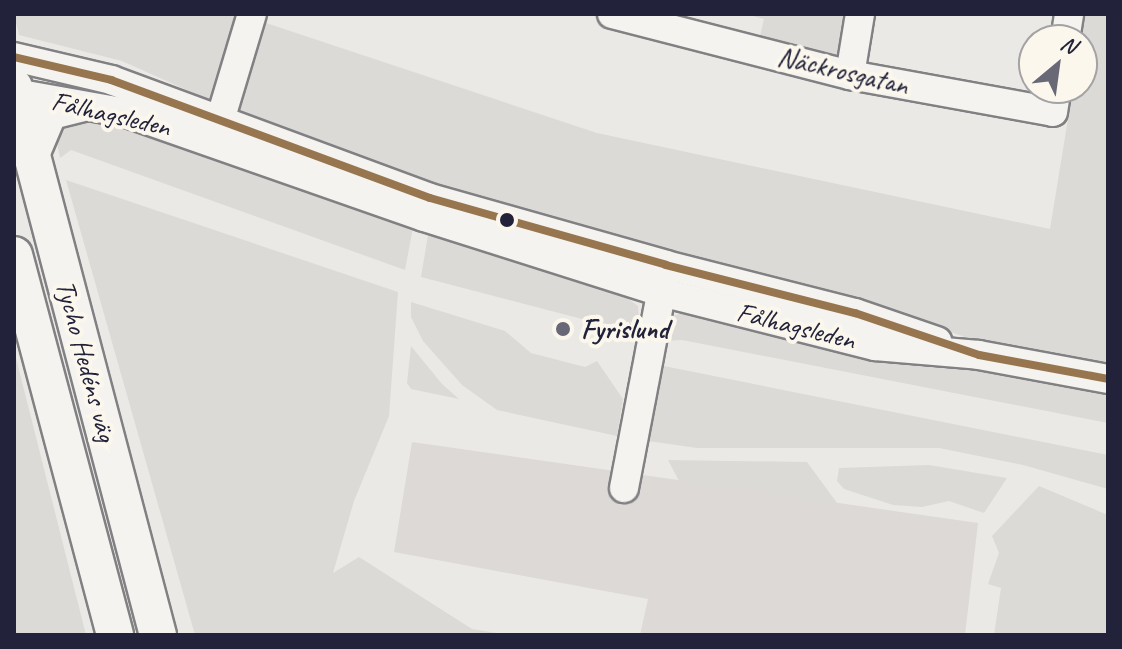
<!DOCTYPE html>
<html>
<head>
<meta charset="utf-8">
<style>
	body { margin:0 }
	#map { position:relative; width:1122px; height:649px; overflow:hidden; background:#ebe9e5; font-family:Caveat,sans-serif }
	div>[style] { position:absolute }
	.built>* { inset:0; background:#dcd9d6 }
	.green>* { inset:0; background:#dcdad6 }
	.roads { filter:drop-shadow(2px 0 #818083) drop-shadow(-2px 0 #818083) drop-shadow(0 2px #818083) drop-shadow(0 -2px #818083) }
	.minor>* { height:28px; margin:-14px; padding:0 14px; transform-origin:14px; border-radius:14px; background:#f4f3ef }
	.major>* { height:36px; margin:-18px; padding:0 18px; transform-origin:18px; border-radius:18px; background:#f4f3ef }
	.bus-1>* { height:8px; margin:-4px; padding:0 4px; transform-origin:4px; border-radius:4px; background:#97764f }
	.dots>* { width:22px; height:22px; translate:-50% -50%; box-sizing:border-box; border:4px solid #fbf7ec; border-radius:50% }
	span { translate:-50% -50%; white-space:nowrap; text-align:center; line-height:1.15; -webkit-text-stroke:8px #fbf7ec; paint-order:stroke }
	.street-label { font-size:28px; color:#22223b }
	.poi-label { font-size:28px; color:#22223b; font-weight:700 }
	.left { translate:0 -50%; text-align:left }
	.frame { position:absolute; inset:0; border:16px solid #22223b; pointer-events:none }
	.north { position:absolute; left:1018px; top:24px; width:80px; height:80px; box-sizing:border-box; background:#fbf7ec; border:2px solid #a4a2a5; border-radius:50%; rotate:29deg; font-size:22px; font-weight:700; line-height:32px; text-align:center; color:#22223b }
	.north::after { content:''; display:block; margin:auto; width:28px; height:36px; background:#686876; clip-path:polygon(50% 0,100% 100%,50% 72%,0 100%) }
</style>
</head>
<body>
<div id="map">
	<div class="built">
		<i style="clip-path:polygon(412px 442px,978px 523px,965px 635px,640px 635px,648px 599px,394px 552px)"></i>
	</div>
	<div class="green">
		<i style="clip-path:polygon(14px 14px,239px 14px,597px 133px,1050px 229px,1073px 88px,1082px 88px,1081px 40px,1085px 14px,1108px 14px,1108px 365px,983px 343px,859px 301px,669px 253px,434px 186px,267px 126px,122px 61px,19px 35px)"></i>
		<i style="clip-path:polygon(745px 14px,855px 14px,847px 63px,759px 40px,764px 19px)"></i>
		<i style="clip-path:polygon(73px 114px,140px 129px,414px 222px,405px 270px,71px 150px,60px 158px,56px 139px,58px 127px)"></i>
		<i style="clip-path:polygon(66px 180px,398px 292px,389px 416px,354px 501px,333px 573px,359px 557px,472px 629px,509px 635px,195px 635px)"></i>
		<i style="clip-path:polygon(428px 235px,626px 297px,638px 306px,640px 334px,421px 277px)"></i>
		<i style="clip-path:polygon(411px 302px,505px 331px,531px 353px,585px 367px,597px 361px,623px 399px,617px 436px,497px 410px,462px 385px,423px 341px,411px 317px)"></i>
		<i style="clip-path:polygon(693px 310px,1108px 396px,1108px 423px,682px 340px,665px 341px,669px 317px)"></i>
		<i style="clip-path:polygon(411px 346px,442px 384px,459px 399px,411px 389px,407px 383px)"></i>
		<i style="clip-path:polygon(14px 350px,86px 635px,14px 635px)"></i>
		<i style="clip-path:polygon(659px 365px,1108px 455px,1108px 489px,1023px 465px,939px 448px,697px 448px,648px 441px,650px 405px)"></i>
		<i style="clip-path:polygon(668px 460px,807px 462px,837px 503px,679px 481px)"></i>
		<i style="clip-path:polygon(929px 465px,1007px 478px,984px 513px,949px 501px,922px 507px,893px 505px,844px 489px,837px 481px,839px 468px)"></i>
		<i style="clip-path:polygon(1039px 486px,1108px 515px,1108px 635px,994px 635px,1001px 588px,988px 584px,999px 553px,992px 536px)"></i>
	</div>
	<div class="roads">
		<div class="minor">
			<i style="left:612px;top:14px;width:246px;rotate:14.4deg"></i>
			<i style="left:850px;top:75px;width:206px;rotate:10.3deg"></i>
			<i style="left:1053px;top:112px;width:24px;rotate:-81deg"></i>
			<i style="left:1065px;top:40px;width:26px;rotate:-81deg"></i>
			<i style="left:14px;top:57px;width:100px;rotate:13.3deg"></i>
			<i style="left:111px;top:80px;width:340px;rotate:20.3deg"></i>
			<i style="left:430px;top:198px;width:245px;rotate:15.8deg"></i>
			<i style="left:666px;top:265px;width:195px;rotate:14.3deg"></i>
			<i style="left:855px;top:313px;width:87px;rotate:18.9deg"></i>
			<i style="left:850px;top:75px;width:62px;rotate:-80.7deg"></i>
			<i style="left:15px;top:93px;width:114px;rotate:10.1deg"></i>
			<i style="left:127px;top:113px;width:315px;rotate:19.3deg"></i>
			<i style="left:424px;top:217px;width:249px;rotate:17.6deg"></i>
			<i style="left:661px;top:292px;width:221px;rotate:14.2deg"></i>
			<i style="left:875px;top:346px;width:104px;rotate:4.9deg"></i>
			<i style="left:979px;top:355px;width:131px;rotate:10.5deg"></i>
			<i style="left:215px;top:137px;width:128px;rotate:-73.3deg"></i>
			<i style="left:33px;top:160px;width:49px;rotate:-67.1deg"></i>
			<i style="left:52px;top:115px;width:34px;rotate:-14deg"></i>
			<i style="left:624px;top:488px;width:218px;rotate:-79.2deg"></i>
		</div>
		<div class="major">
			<i style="left:14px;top:87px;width:567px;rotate:75.28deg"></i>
			<i style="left:14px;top:255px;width:393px;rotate:75.1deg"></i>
		</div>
	</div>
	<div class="bus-1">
		<i style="left:14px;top:57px;width:100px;rotate:13.3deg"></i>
		<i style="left:111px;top:80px;width:340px;rotate:20.3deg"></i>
		<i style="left:430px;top:198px;width:245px;rotate:15.8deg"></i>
		<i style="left:666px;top:265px;width:195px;rotate:14.3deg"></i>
		<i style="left:855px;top:313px;width:131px;rotate:18.7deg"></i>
		<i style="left:979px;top:355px;width:131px;rotate:10.5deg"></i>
	</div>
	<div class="dots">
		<i style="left:507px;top:220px;background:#22223b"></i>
		<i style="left:563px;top:329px;background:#686876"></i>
	</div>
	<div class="street-label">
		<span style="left:843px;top:71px;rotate:13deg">Näckrosgatan</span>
		<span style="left:111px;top:114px;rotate:13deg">Fålhagsleden</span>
		<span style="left:796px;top:326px;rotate:14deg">Fålhagsleden</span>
		<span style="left:86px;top:361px;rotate:75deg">Tycho Hedéns väg</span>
	</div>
	<div class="poi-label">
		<span class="left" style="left:581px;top:329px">Fyrislund</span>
	</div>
	<div class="frame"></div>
	<div class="north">N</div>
</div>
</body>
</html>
